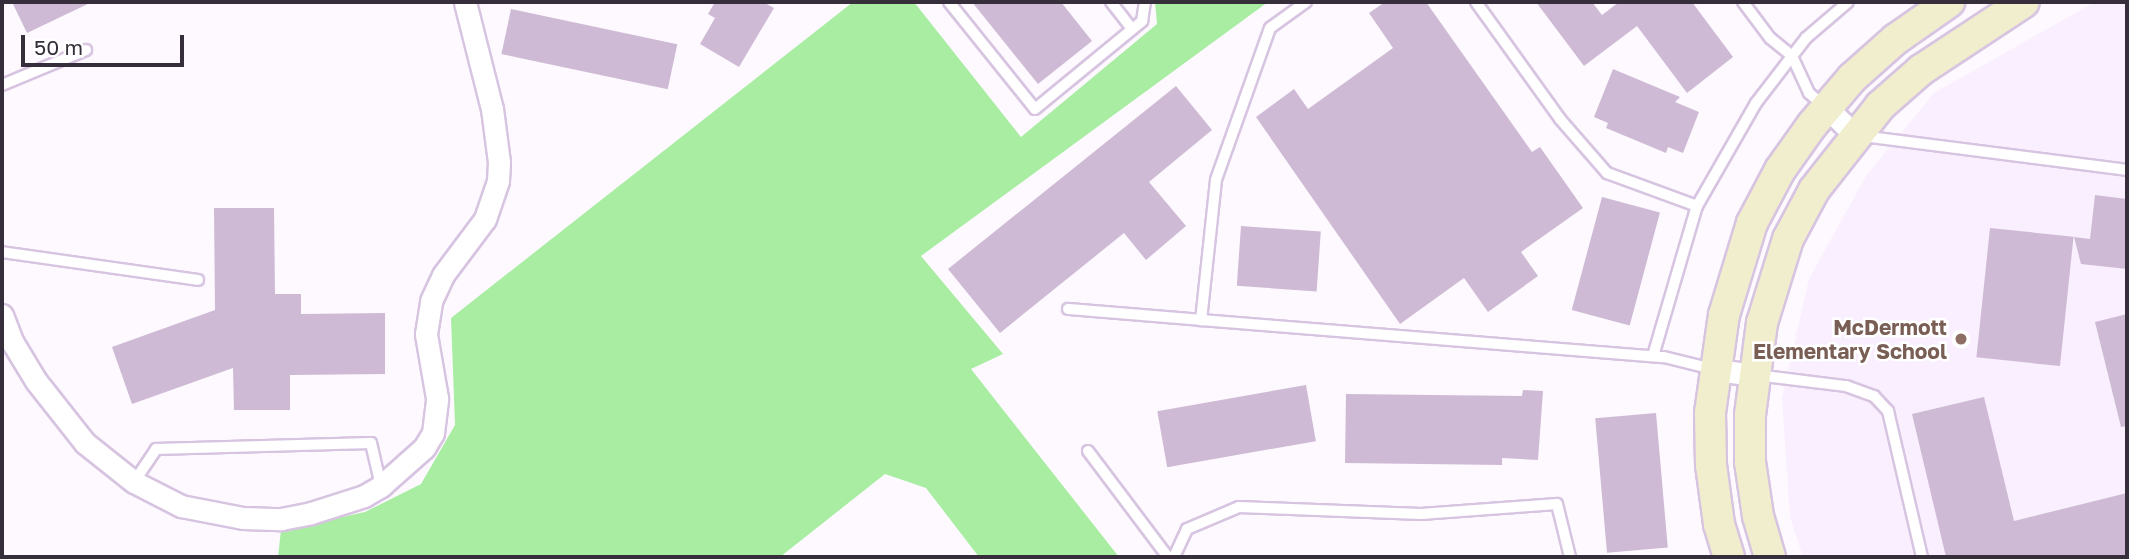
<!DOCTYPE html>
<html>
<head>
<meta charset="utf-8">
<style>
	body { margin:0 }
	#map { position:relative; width:2129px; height:559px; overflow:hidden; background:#fdf9ff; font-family:"Golos Text",sans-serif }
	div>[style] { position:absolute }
	.built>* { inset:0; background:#f9effe }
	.green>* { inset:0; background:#a9eda3 }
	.building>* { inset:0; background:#cfbad5; transform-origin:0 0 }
	.roads { filter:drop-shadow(2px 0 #d7c4e1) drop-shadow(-2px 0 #d7c4e1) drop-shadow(0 2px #d7c4e1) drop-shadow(0 -2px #d7c4e1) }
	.lane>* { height:10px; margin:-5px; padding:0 5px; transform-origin:5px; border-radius:5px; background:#fff }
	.street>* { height:21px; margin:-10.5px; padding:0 10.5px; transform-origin:10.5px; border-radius:10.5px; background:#fff }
	.secondary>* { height:30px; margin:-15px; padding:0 15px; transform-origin:15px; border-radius:15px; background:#f1eecd }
	.dots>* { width:19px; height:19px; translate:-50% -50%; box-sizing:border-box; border:4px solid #fff; border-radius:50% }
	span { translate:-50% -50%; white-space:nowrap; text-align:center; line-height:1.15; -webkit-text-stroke:5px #fff; paint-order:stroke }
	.education-label { font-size:21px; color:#785e54; font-weight:700 }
	.right { translate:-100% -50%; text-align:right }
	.frame { position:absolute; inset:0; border:4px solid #362e3a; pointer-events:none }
	.scale { position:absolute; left:21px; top:35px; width:163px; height:32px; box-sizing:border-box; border:4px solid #362e3a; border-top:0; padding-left:9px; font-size:21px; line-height:24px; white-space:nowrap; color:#362e3a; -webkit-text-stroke:5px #fff; paint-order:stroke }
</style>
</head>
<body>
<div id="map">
	<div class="built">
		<i style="clip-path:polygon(2095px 2px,2127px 2px,2127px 557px,1803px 557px,1790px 517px,1782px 398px,1809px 279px,1866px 176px,1934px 93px)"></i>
	</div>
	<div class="green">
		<i style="clip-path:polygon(853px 2px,914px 2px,1021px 137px,1157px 24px,1155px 2px,1268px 2px,921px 256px,1003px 354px,971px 369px,1119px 557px,979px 557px,926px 488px,885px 474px,780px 557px,278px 557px,281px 530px,365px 512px,421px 484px,455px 425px,451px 318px)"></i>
	</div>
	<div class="building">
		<i style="clip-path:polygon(12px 2px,92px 2px,27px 33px)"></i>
		<i style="clip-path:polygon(715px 2px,763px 2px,774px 8px,739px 67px,700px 44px,715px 18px,708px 14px)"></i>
		<i style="clip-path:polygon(972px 2px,1061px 2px,1092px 41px,1038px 84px)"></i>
		<i style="clip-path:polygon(1385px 2px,1426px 2px,1532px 152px,1540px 147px,1583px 208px,1521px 252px,1538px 276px,1488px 312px,1464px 278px,1400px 324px,1256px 117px,1294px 89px,1308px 109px,1393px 48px,1369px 13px)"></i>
		<i style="clip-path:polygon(1536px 2px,1592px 2px,1602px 15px,1619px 2px,1692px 2px,1733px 57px,1687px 93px,1637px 26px,1584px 66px)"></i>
		<i style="left:511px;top:9px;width:170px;height:46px;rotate:12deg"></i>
		<i style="clip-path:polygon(1613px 69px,1680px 97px,1675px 102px,1699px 112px,1683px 153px,1668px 147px,1666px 153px,1606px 128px,1608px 123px,1594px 117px)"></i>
		<i style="clip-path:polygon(1176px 86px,1212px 130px,1149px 182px,1186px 226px,1146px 260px,1124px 233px,1000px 333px,948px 269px)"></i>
		<i style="clip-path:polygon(2095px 195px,2127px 199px,2127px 269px,2081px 264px,2074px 237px,2090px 239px)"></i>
		<i style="left:1602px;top:197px;width:60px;height:117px;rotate:15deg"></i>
		<i style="clip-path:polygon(214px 208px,274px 208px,275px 294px,301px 294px,301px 314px,385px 313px,385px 374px,290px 375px,290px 410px,234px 410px,233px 368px,132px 404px,112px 347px,215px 310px)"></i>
		<i style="left:1241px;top:226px;width:80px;height:60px;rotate:4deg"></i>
		<i style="left:1990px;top:228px;width:84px;height:130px;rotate:6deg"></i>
		<i style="clip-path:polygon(2127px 314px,2127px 426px,2121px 427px,2095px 322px)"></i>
		<i style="left:1306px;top:385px;width:57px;height:151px;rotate:80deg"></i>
		<i style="clip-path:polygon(1523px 390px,1543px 391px,1538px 460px,1502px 458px,1502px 465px,1345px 463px,1346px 394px,1522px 396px)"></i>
		<i style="clip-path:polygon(1984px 397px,2014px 521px,2127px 493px,2127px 557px,1946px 557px,1912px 414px)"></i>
		<i style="left:1656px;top:413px;width:135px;height:61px;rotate:85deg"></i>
	</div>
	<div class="roads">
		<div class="lane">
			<i style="left:949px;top:2px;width:137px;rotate:51.2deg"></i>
			<i style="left:1035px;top:109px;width:139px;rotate:-39.4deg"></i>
			<i style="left:1142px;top:21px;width:19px;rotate:-81deg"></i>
			<i style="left:1111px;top:2px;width:34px;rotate:52deg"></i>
			<i style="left:1306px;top:2px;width:44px;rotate:144.2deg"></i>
			<i style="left:1270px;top:28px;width:161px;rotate:109.6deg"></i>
			<i style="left:1216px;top:180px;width:141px;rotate:96.1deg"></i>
			<i style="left:1201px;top:320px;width:464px;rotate:4.6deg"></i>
			<i style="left:1664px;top:357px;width:50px;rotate:13.8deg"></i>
			<i style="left:1476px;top:2px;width:144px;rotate:54.3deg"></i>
			<i style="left:1560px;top:119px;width:72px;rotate:49deg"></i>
			<i style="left:1607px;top:173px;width:96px;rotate:20.1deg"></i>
			<i style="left:1743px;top:2px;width:45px;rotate:53.1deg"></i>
			<i style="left:1770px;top:38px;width:28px;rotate:39deg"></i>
			<i style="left:1792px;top:56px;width:41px;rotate:65.3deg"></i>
			<i style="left:1809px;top:93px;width:20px;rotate:41deg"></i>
			<i style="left:2px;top:85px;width:91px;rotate:-22.6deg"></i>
			<i style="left:1862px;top:136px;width:267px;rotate:7.3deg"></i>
			<i style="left:2px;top:252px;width:198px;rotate:8.1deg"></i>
			<i style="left:1068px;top:309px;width:133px;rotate:4.7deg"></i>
			<i style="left:1653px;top:356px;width:156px;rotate:-73.7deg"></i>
			<i style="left:1697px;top:206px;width:119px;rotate:-60.2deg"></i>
			<i style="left:1756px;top:103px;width:82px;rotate:-52.4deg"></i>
			<i style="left:1806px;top:38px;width:55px;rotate:-40.6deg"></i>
			<i style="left:1756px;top:375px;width:91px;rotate:7deg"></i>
			<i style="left:1846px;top:386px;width:30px;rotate:20deg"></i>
			<i style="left:1874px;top:396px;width:21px;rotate:47deg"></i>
			<i style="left:1888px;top:411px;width:150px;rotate:76.9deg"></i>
			<i style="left:1088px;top:451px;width:133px;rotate:53deg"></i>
			<i style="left:134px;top:482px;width:40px;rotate:-56deg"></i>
			<i style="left:156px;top:449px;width:215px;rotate:-1.6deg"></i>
			<i style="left:371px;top:443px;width:44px;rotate:76.9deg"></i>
			<i style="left:1174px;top:557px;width:31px;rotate:-65deg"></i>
			<i style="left:1187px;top:529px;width:56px;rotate:-22.9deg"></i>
			<i style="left:1239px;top:507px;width:182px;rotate:2.2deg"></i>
			<i style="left:1421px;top:514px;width:136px;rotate:-4.2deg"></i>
			<i style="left:1557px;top:504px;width:55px;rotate:76.2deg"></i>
		</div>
		<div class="street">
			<i style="left:1827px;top:108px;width:39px;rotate:44deg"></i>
			<i style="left:2px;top:315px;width:30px;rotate:69deg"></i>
			<i style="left:13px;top:343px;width:44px;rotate:58.8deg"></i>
			<i style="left:36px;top:381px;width:79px;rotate:51.7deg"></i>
			<i style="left:85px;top:443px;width:63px;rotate:38.5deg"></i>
			<i style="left:134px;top:482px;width:53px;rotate:27.1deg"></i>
			<i style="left:181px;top:506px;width:63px;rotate:11deg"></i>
			<i style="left:243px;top:518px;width:38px;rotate:2deg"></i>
			<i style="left:281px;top:519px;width:31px;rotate:-11deg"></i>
			<i style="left:311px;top:513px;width:56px;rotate:-17.8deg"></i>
			<i style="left:364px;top:496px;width:20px;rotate:-30deg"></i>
			<i style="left:381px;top:486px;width:57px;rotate:-41.5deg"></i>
			<i style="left:424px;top:448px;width:17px;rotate:-59deg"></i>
			<i style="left:433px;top:433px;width:35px;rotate:-83deg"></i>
			<i style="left:437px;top:398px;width:65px;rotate:-99.8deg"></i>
			<i style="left:426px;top:334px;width:33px;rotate:-81deg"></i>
			<i style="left:431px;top:301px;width:29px;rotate:-65deg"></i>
			<i style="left:443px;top:275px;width:70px;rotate:-53.1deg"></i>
			<i style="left:485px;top:219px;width:40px;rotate:-71.1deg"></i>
			<i style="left:498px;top:181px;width:19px;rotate:-87deg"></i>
			<i style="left:499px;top:162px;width:53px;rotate:-97.5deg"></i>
			<i style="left:492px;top:109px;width:110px;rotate:-104.2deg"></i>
			<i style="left:1715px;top:370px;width:39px;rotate:7deg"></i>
		</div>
		<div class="secondary">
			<i style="left:1729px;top:557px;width:34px;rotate:-107deg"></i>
			<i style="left:1719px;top:524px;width:60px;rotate:-97.7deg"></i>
			<i style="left:1711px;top:465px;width:52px;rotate:-91.1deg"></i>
			<i style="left:1710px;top:413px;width:99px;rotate:-81.9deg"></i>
			<i style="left:1724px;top:315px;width:96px;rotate:-73.1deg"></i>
			<i style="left:1752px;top:223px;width:60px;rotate:-62.2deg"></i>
			<i style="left:1780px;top:170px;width:55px;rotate:-54.6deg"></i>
			<i style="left:1812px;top:125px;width:62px;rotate:-49.6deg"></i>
			<i style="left:1852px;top:78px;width:59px;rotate:-41.6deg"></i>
			<i style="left:1896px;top:39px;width:65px;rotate:-34.9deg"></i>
			<i style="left:1770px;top:557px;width:43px;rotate:-106.3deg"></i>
			<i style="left:1758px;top:516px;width:55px;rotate:-98.4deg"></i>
			<i style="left:1750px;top:462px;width:47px;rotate:-90deg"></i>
			<i style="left:1750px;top:415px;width:93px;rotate:-82.6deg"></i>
			<i style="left:1762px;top:323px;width:88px;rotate:-72.8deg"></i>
			<i style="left:1788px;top:239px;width:55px;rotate:-62deg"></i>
			<i style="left:1814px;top:190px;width:107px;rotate:-51.8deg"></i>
			<i style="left:1880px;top:106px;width:55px;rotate:-41.3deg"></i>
			<i style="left:1921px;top:70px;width:123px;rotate:-33.4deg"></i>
		</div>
	</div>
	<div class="dots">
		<i style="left:1961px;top:339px;background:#8d6e63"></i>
	</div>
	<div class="education-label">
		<span class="right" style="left:1947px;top:339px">McDermott<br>Elementary School</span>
	</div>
	<div class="frame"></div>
	<div class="scale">50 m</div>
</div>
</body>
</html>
